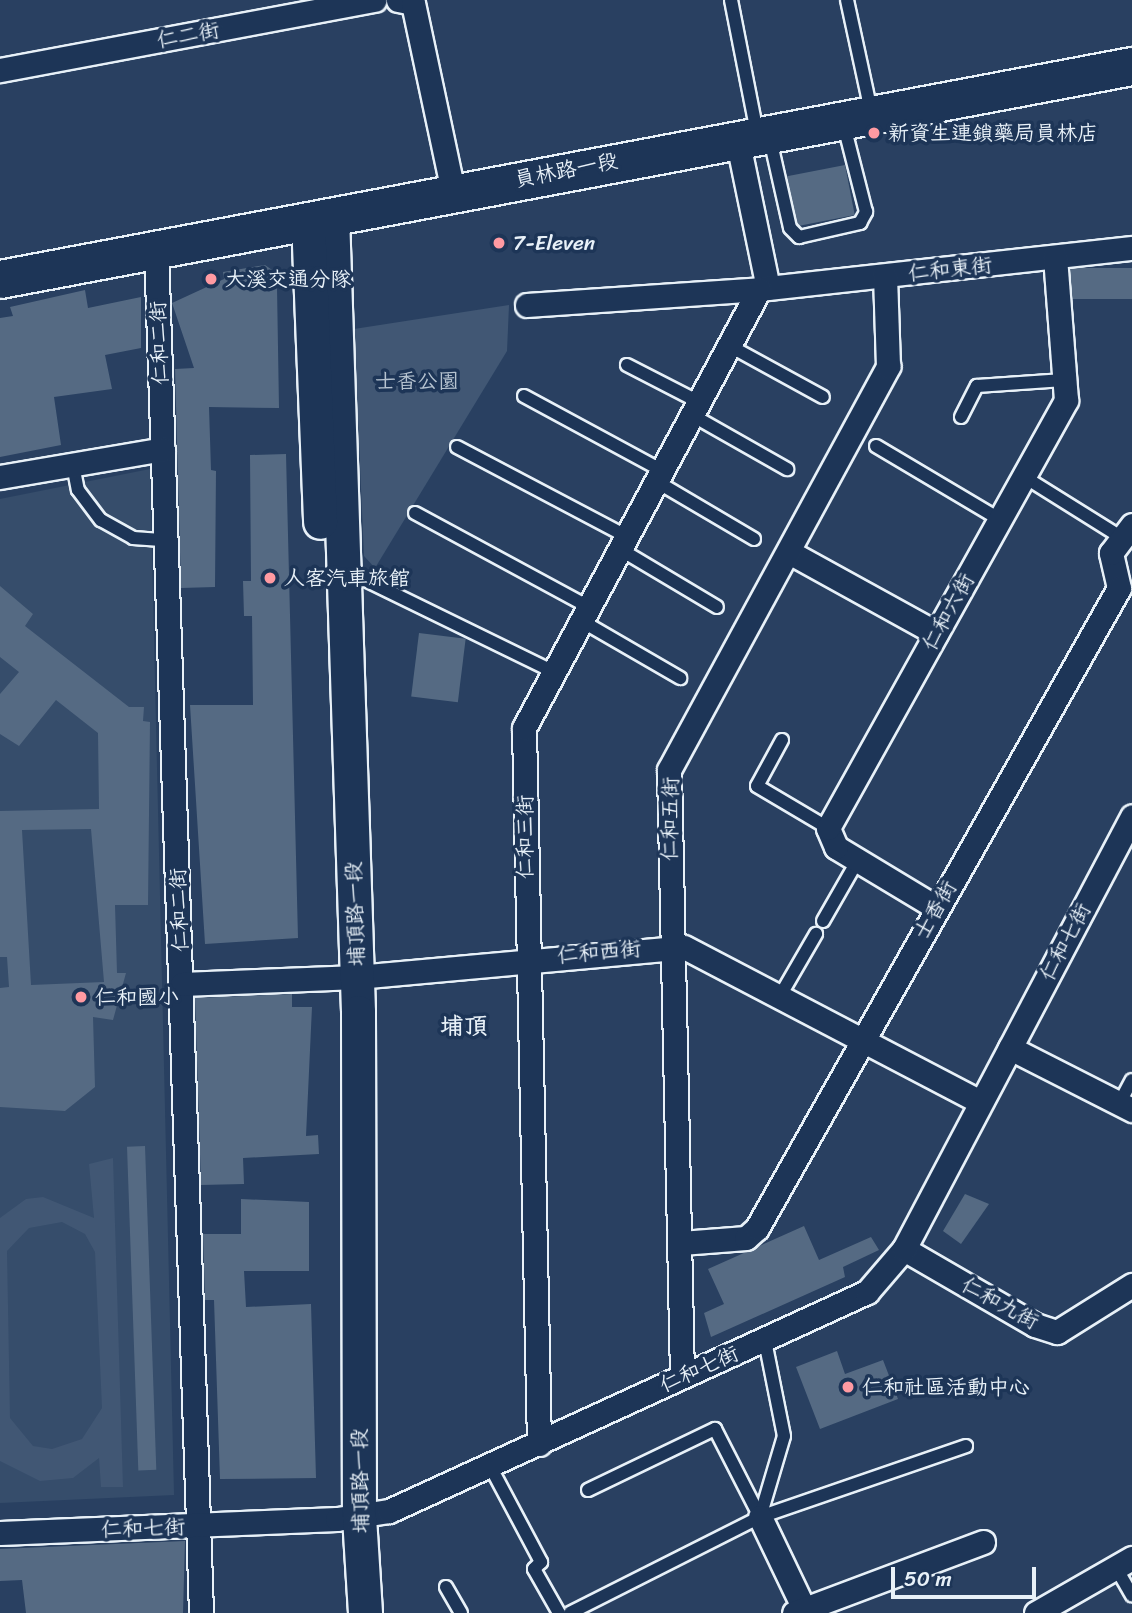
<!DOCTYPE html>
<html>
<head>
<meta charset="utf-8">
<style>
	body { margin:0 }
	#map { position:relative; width:1132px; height:1613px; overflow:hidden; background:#294061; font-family:Sriracha,"LXGW WenKai TC",sans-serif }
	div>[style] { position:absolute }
	.built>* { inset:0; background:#364d6b }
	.green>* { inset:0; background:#415774 }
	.building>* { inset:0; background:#556a83; transform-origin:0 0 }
	.roads { filter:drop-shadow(2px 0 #e8f1f8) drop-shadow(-2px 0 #e8f1f8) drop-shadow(0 2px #e8f1f8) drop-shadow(0 -2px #e8f1f8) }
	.lane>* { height:12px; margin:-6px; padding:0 6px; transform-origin:6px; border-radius:6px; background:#1d3557 }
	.street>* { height:23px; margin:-11.5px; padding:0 11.5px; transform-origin:11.5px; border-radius:11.5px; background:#1d3557 }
	.secondary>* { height:33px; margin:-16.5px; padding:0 16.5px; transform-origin:16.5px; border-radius:16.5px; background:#1d3557 }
	.primary>* { height:37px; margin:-18.5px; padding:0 18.5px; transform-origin:18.5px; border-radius:18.5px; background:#1d3557 }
	.dots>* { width:19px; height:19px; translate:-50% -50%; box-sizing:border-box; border:4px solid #1d3557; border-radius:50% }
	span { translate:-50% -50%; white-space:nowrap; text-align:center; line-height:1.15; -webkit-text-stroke:7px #1d3557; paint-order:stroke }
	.street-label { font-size:21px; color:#e8f1f8 }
	.poi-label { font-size:21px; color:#e8f1f8 }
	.left { translate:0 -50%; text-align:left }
	.park-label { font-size:21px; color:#b6c3d0 }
	.quarter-label { font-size:24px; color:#e8f1f8; font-weight:700 }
	.scale { position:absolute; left:891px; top:1567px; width:145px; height:32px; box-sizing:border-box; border:4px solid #e8f1f8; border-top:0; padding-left:9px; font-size:21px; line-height:24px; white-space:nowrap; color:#e8f1f8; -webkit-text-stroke:5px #1d3557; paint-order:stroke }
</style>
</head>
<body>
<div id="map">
	<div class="built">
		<i style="clip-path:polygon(150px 469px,174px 1495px,0 1503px,0 499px)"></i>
	</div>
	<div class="green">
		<i style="clip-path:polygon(509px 305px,507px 351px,375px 568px,364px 556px,354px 329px)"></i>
		<i style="clip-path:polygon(evenodd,113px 1158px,123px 1487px,101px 1487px,99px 1458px,73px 1478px,40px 1481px,0 1461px,0 1218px,26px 1199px,43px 1197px,94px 1218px,89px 1164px,113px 1158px,62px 1222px,85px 1234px,95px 1252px,102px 1408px,82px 1439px,52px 1449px,33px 1446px,10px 1418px,7px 1251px,29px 1228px,62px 1222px)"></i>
	</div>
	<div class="building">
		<i style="left:845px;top:165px;width:51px;height:59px;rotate:79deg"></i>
		<i style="clip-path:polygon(265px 265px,275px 272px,277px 287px,279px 408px,209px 407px,211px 470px,216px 471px,215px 587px,181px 588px,175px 369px,194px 368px,172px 303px,224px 279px,223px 272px)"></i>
		<i style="left:1132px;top:268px;width:31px;height:62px;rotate:90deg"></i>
		<i style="clip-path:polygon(85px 290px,88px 308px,141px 297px,141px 348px,105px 355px,112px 389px,54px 397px,61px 445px,0 457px,0 318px,13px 316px,10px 307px)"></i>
		<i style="clip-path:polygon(286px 454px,298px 938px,205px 944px,190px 705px,253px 705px,252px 616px,244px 616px,243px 581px,251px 581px,250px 455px)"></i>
		<i style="clip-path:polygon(evenodd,0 586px,33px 614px,25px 626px,129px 707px,144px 707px,143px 721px,150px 722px,148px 905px,115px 905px,117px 973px,126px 973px,113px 1020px,93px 1017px,95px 1087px,65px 1111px,0 1107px,0 988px,9px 987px,7px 957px,0 957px,0 811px,99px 809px,98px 733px,56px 700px,19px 746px,0 734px,0 694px,19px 672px,0 657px,0 586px,91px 829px,104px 982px,31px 985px,22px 830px,91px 829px)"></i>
		<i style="left:419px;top:633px;width:47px;height:64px;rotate:7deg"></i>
		<i style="clip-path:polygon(292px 994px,292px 1007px,312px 1007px,306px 1136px,318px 1135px,319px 1154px,243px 1158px,244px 1184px,201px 1185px,195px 998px)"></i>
		<i style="left:145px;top:1146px;width:324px;height:18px;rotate:88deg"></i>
		<i style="clip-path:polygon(965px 1194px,989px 1204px,961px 1244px,943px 1231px)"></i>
		<i style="clip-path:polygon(241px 1199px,309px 1202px,309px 1271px,244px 1271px,246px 1307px,311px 1304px,316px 1478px,220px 1479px,214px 1300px,205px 1300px,203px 1234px,241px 1234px)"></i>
		<i style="clip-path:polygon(804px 1226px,819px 1260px,871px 1237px,879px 1250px,843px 1267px,845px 1277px,711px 1337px,704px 1313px,724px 1304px,708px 1269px)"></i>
		<i style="clip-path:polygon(837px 1351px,845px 1374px,883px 1360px,898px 1399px,820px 1429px,796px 1367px)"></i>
		<i style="clip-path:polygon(185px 1541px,183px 1613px,26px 1613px,22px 1580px,0 1581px,0 1549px)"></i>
	</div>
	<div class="roads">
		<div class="lane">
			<i style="left:731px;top:0;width:136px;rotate:78.9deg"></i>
			<i style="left:847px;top:0;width:114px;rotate:77.8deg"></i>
			<i style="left:770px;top:139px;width:91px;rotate:77.3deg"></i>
			<i style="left:790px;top:228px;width:13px;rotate:45deg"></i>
			<i style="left:799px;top:237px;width:63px;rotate:-12.9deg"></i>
			<i style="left:860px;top:223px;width:13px;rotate:-61deg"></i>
			<i style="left:866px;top:212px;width:93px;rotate:-104.3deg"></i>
			<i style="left:728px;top:345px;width:108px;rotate:28.7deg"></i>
			<i style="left:627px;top:365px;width:79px;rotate:27.2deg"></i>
			<i style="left:524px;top:396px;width:153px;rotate:28.4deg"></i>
			<i style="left:690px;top:414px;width:112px;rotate:29.6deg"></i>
			<i style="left:961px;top:417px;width:35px;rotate:-63deg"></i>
			<i style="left:977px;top:386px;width:87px;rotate:-3.9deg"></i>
			<i style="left:876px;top:446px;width:143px;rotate:30.7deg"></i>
			<i style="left:457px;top:447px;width:189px;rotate:27.8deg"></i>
			<i style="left:73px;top:465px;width:25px;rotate:79deg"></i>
			<i style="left:78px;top:490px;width:38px;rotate:53deg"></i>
			<i style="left:101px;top:520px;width:37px;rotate:29deg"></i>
			<i style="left:133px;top:538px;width:32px;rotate:4deg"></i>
			<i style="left:1023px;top:476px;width:113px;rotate:32deg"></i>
			<i style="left:654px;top:480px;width:116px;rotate:30.5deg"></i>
			<i style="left:415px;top:513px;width:196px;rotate:28.4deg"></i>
			<i style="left:618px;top:548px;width:115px;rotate:30.8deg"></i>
			<i style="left:345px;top:570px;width:230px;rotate:26deg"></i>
			<i style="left:580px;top:620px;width:116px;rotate:30.1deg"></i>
			<i style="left:782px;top:740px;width:52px;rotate:118.5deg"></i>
			<i style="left:757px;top:786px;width:82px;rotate:30.6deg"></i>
			<i style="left:823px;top:921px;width:70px;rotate:-60.2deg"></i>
			<i style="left:780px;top:996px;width:72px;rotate:-59.9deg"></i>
			<i style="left:1119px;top:1104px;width:27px;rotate:-62deg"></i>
			<i style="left:490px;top:1466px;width:109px;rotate:62deg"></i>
			<i style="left:541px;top:1562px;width:10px;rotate:135deg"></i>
			<i style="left:534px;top:1569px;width:51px;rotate:60.4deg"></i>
			<i style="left:588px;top:1490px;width:141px;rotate:-25.7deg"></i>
			<i style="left:715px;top:1429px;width:99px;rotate:62.9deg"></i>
			<i style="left:760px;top:1517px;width:218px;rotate:-19deg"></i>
			<i style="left:1115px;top:1566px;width:34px;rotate:60deg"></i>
			<i style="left:446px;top:1587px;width:30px;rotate:60deg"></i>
			<i style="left:570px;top:1613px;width:213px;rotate:-26.8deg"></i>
			<i style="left:760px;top:1517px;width:84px;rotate:-73.5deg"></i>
			<i style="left:784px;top:1436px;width:97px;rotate:-101.3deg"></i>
		</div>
		<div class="street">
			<i style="left:398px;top:0;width:15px;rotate:11deg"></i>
			<i style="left:413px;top:3px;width:192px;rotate:78deg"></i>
			<i style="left:0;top:70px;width:381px;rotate:-10.6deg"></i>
			<i style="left:737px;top:138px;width:153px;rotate:78.3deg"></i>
			<i style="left:156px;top:249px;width:1365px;rotate:88.11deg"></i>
			<i style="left:527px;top:305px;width:233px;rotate:-3.9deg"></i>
			<i style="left:759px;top:289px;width:375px;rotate:-6.3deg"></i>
			<i style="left:0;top:477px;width:165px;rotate:-9.7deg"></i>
			<i style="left:789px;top:552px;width:168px;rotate:28.9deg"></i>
			<i style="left:1119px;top:588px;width:36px;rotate:-103deg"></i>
			<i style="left:1111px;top:553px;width:35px;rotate:-53deg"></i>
			<i style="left:937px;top:908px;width:118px;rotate:-148.9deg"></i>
			<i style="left:836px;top:847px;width:21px;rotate:-113deg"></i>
			<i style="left:828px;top:828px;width:490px;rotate:-60.9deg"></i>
			<i style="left:1066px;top:400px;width:143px;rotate:-94.4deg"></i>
			<i style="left:182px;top:984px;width:175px;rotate:-2.3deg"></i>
			<i style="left:357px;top:977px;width:328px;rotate:-5.2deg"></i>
			<i style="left:684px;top:947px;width:334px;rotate:27.6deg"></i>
			<i style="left:1010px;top:1048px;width:137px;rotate:26.9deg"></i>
			<i style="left:681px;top:1243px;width:65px;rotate:-4.4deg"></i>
			<i style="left:746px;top:1238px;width:15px;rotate:-42deg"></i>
			<i style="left:757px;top:1228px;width:735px;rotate:-60.51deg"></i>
			<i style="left:904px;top:1249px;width:151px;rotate:30.1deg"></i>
			<i style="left:1035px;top:1325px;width:23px;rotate:18deg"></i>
			<i style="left:1057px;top:1332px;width:89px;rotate:-32.1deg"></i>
			<i style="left:682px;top:1376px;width:606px;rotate:-91.23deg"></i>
			<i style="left:669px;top:770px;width:460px;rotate:-61.5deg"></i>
			<i style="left:888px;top:366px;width:90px;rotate:-91.9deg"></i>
			<i style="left:539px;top:1444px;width:716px;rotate:-91.2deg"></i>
			<i style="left:524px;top:728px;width:498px;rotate:-61.8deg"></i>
			<i style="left:760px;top:1517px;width:106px;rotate:64.4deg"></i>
			<i style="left:0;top:1533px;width:337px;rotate:-2.4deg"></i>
			<i style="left:337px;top:1519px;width:53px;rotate:-8.7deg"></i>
			<i style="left:389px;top:1511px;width:526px;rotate:-24.62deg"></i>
			<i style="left:867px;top:1292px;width:57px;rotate:-49.3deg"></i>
			<i style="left:904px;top:1249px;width:489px;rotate:-62.2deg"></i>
			<i style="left:794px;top:1613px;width:202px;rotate:-20.6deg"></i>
			<i style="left:1036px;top:1613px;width:111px;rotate:-29.8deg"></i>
		</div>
		<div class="secondary">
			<i style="left:332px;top:215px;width:797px;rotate:88.13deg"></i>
			<i style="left:358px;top:1012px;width:505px;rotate:89.89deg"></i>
			<i style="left:359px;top:1517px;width:96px;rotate:86.4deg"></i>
			<i style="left:308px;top:220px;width:302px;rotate:87.7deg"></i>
		</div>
		<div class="primary">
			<i style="left:0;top:279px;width:1152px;rotate:-10.66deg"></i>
		</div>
	</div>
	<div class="dots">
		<i style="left:874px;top:133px;background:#ff9aa2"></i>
		<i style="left:499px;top:243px;background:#ff9aa2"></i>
		<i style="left:211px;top:279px;background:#ff9aa2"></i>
		<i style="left:270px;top:578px;background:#ff9aa2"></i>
		<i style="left:81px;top:997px;background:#ff9aa2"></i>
		<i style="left:848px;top:1387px;background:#ff9aa2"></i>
	</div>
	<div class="street-label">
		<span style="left:188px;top:35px;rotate:-10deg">仁二街</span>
		<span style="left:566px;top:170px;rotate:-11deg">員林路一段</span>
		<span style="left:950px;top:269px;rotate:-6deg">仁和東街</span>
		<span style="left:159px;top:343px;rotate:-92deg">仁和二街</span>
		<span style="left:948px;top:612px;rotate:-61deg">仁和六街</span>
		<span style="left:670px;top:819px;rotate:-89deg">仁和五街</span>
		<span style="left:525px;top:837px;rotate:-90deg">仁和三街</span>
		<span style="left:179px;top:910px;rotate:-92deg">仁和二街</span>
		<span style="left:935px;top:910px;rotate:-60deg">士香街</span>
		<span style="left:355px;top:914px;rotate:-92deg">埔頂路一段</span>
		<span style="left:1065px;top:942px;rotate:-62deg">仁和七街</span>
		<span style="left:599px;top:952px;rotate:-5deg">仁和西街</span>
		<span style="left:1000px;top:1303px;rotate:29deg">仁和九街</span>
		<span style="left:699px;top:1369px;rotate:-24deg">仁和七街</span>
		<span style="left:360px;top:1481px;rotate:-91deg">埔頂路一段</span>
		<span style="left:143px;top:1528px;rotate:-2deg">仁和七街</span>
	</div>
	<div class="poi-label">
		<span class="left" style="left:888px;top:133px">新資生連鎖藥局員林店</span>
		<span class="left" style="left:513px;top:243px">7-Eleven</span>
		<span class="left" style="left:225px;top:279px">大溪交通分隊</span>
		<span class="left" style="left:284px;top:578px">人客汽車旅館</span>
		<span class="left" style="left:95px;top:997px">仁和國小</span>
		<span class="left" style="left:862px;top:1387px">仁和社區活動中心</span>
	</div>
	<div class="park-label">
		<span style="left:417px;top:381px">士香公園</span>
	</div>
	<div class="quarter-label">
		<span style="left:464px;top:1027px">埔頂</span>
	</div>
	<div class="scale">50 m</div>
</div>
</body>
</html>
